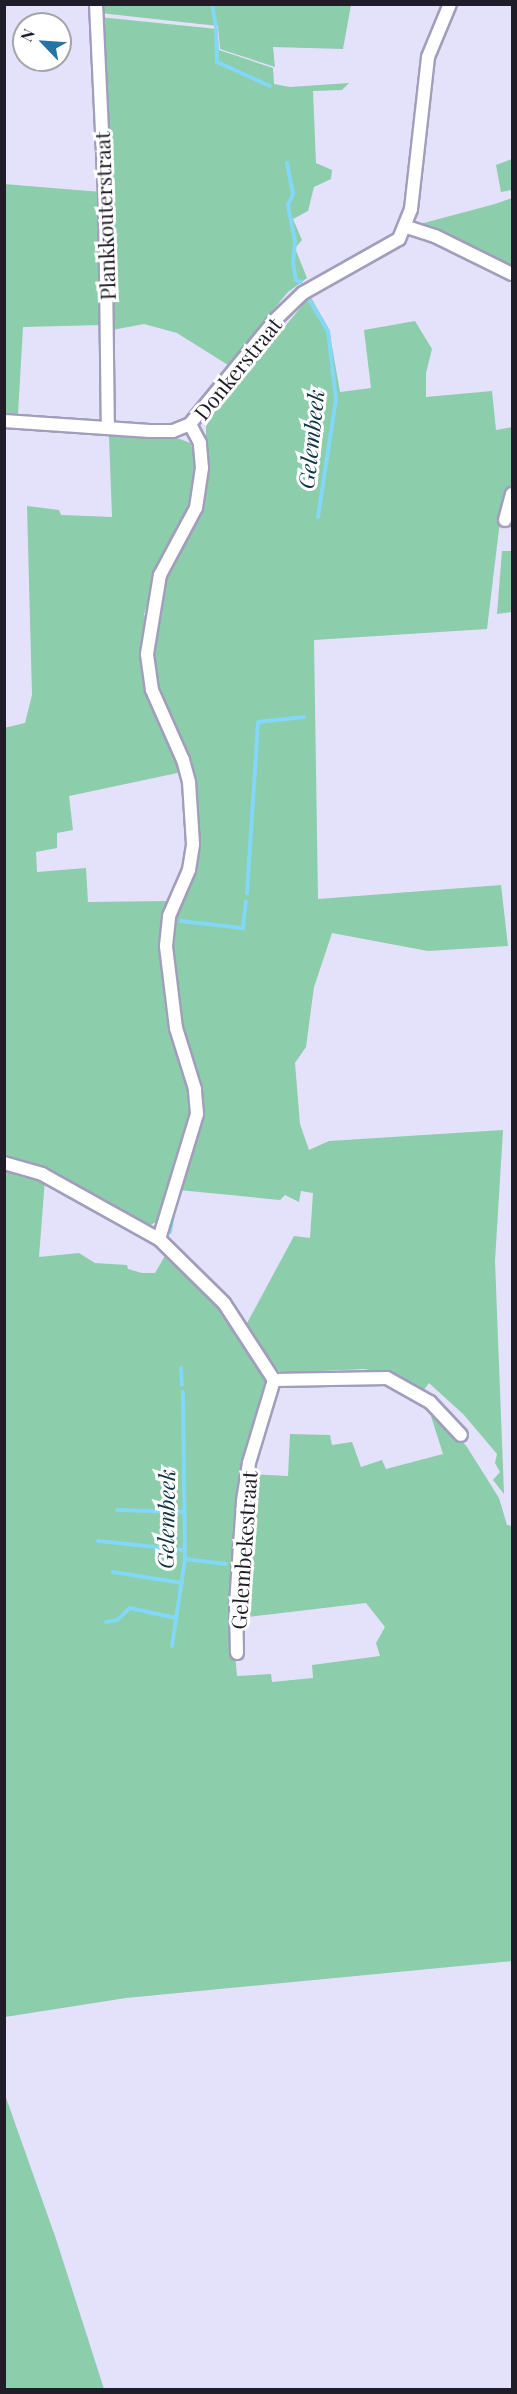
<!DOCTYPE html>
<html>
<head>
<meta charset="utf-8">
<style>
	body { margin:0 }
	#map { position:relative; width:517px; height:2394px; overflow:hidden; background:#e4e1fb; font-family:"Playfair Display",serif }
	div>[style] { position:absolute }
	.green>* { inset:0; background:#8ccdab }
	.stream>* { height:4px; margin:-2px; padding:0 2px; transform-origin:2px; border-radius:2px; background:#83d7f7 }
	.roads { filter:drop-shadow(2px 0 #a19ebc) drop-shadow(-2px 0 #a19ebc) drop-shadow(0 2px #a19ebc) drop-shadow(0 -2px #a19ebc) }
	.minor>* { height:12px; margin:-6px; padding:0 6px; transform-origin:6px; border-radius:6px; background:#fff }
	span { translate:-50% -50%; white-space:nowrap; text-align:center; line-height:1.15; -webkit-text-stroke:6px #fff; paint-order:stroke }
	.street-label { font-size:21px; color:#1e1d28 }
	.water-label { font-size:22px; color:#0e3543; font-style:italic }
	.frame { position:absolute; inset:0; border:6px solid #1e1d28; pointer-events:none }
	.north { position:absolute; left:12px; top:12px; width:60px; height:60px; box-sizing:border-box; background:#fff; border:2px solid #a5a5a9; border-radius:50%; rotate:295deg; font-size:16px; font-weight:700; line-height:24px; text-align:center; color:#1e1d28 }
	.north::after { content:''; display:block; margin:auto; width:21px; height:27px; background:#2674a6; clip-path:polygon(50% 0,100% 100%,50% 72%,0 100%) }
</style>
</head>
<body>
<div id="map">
	<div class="green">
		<i style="clip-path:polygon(100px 4px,351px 5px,343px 49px,273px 47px,275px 67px,220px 49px,218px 26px,100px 13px)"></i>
		<i style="clip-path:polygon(99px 17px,217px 29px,219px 50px,273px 68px,274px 84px,290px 87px,349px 83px,342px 90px,313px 91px,316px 163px,332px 170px,331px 179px,314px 187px,308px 211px,293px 219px,302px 240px,295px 248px,307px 278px,288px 292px,228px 365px,177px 333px,144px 324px,112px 330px)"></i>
		<i style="clip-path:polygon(512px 159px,512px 190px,501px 192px,496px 165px)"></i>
		<i style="clip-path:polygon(4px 184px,101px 192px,102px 325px,23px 327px,18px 414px,5px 413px)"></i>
		<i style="clip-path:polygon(512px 198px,512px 268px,420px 224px,495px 204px)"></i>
		<i style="clip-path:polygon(310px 296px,329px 329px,340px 392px,371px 388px,364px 330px,415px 321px,432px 349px,426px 373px,426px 397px,492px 391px,496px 430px,512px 427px,512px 482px,499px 529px,487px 629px,314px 640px,318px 899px,501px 885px,508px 946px,428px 951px,332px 933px,314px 987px,306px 1047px,295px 1063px,300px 1124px,309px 1150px,329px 1141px,503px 1130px,495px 1261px,504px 1494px,493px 1480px,500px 1472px,495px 1463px,497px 1454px,464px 1415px,429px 1383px,423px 1391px,390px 1374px,364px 1369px,282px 1373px,270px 1365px,254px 1340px,246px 1325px,294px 1236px,310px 1238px,313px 1193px,301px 1191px,299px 1202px,285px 1195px,280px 1200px,179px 1190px,202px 1112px,195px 1068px,178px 1009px,172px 926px,193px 875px,194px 779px,186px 753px,161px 705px,153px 708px,182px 772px,69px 796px,73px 830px,57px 833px,57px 848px,36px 852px,37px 872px,86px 868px,88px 902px,171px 901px,160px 929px,164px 985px,171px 1028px,188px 1079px,192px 1114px,159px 1220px,149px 1226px,140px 1223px,53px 1172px,5px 1158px,4px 728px,25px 723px,32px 695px,27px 506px,59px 510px,61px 515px,112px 517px,109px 436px,180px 439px,190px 443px,195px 453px,195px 492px,184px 523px,159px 564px,144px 615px,154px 619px,163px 580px,197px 520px,206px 491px,206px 423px)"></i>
		<i style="clip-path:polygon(502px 551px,512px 551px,512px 612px,497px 614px)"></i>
		<i style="clip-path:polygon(5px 1168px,45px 1179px,39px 1257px,79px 1253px,95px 1263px,127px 1265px,128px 1269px,142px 1273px,155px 1273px,166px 1254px,222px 1306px,267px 1375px,267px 1387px,245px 1454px,232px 1620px,237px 1676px,271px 1674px,272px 1682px,313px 1678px,312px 1665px,380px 1656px,376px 1643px,385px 1627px,366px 1603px,240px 1618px,250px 1474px,288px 1476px,290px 1434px,330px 1435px,332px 1445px,352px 1442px,361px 1467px,382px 1460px,386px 1469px,443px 1454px,431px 1416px,437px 1411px,467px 1447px,499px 1498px,507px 1525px,512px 1526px,512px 1961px,126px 1998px,5px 2017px)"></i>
		<i style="clip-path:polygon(4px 2092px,56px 2239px,104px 2389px,5px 2389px)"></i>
	</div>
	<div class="stream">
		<i style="left:212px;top:4px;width:22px;rotate:80deg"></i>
		<i style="left:216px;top:29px;width:33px;rotate:88deg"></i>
		<i style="left:217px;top:62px;width:58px;rotate:24.4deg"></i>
		<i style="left:287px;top:163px;width:32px;rotate:79deg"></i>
		<i style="left:293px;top:194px;width:12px;rotate:114deg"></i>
		<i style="left:288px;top:205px;width:37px;rotate:79deg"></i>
		<i style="left:295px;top:241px;width:22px;rotate:95deg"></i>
		<i style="left:293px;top:263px;width:17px;rotate:80deg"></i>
		<i style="left:296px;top:280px;width:5px;rotate:22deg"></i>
		<i style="left:308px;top:298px;width:39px;rotate:59deg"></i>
		<i style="left:328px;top:331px;width:68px;rotate:83.3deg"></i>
		<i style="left:336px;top:399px;width:119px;rotate:98.7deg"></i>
		<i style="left:247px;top:893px;width:171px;rotate:-86.3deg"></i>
		<i style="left:258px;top:722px;width:46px;rotate:-6.2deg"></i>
		<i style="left:181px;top:921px;width:62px;rotate:6.4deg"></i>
		<i style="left:243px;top:928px;width:27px;rotate:-84deg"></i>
		<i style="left:195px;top:1139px;width:17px;rotate:-73deg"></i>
		<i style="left:170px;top:1232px;width:20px;rotate:-81deg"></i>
		<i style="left:181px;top:1368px;width:17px;rotate:87deg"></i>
		<i style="left:117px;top:1510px;width:68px;rotate:1.7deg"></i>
		<i style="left:98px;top:1541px;width:87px;rotate:5.9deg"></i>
		<i style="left:185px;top:1559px;width:41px;rotate:7deg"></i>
		<i style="left:113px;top:1572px;width:70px;rotate:9.1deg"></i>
		<i style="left:106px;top:1622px;width:11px;rotate:-10deg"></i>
		<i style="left:117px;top:1620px;width:18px;rotate:-43deg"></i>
		<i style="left:130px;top:1608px;width:47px;rotate:12.3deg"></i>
		<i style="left:172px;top:1646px;width:88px;rotate:-81.5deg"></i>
		<i style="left:185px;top:1559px;width:167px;rotate:-90.7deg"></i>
	</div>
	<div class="roads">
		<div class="minor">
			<i style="left:96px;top:4px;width:188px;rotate:87.3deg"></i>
			<i style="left:105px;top:192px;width:236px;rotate:89.3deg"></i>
			<i style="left:407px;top:227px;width:29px;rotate:18deg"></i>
			<i style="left:435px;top:236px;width:86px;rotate:26.3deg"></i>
			<i style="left:4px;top:421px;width:146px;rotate:3.9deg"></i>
			<i style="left:150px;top:431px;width:23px"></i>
			<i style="left:173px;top:431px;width:18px;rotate:-22deg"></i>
			<i style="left:190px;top:424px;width:136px;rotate:-50.7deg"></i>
			<i style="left:276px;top:319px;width:37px;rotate:-44deg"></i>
			<i style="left:303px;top:293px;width:110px;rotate:-29.4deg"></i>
			<i style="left:399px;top:239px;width:32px;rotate:-68deg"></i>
			<i style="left:411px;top:209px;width:153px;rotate:-83.6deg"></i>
			<i style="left:428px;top:57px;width:57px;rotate:-67.5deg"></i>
			<i style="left:505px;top:520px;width:27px;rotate:-75deg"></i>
			<i style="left:4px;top:1163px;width:40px;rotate:16deg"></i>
			<i style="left:42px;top:1174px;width:134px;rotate:29.1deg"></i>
			<i style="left:159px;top:1239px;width:91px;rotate:44.6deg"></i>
			<i style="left:224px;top:1303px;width:92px;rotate:57deg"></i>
			<i style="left:274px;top:1380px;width:87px;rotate:106.8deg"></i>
			<i style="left:249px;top:1463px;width:39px;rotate:99deg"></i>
			<i style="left:243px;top:1502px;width:103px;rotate:93.9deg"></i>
			<i style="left:236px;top:1605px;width:48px;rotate:88.8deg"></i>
			<i style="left:159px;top:1239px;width:131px;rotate:-73.1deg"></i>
			<i style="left:197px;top:1114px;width:25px;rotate:-95deg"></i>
			<i style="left:195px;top:1089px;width:64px;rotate:-107.3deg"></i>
			<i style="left:176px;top:1028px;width:83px;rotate:-97deg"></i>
			<i style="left:166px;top:946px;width:30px;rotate:-84deg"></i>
			<i style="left:169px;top:916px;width:50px;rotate:-66.5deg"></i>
			<i style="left:189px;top:870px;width:26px;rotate:-81deg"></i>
			<i style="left:193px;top:844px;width:62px;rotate:-93.7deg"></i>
			<i style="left:189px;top:782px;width:23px;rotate:-105deg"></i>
			<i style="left:183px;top:760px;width:77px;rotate:-113.9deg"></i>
			<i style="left:152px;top:690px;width:36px;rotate:-98deg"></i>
			<i style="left:147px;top:654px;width:80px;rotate:-80.7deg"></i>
			<i style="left:160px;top:575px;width:76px;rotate:-61.8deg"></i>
			<i style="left:196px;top:508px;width:40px;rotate:-81.5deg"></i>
			<i style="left:202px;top:468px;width:25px;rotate:-95deg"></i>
			<i style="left:200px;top:443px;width:21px;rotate:-118deg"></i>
			<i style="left:274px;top:1380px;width:113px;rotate:-1deg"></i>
			<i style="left:387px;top:1378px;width:49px;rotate:29.2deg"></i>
			<i style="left:430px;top:1402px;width:45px;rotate:46.8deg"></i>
		</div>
	</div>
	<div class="street-label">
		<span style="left:104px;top:216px;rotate:-92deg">Plankkouterstraat</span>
		<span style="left:237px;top:368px;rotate:-51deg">Donkerstraat</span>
		<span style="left:243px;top:1550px;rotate:-86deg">Gelembekestraat</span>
	</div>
	<div class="water-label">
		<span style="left:311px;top:439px;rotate:-84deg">Gelembeek</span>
		<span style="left:166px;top:1519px;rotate:-89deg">Gelembeek</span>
	</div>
	<div class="frame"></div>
	<div class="north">N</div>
</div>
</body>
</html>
